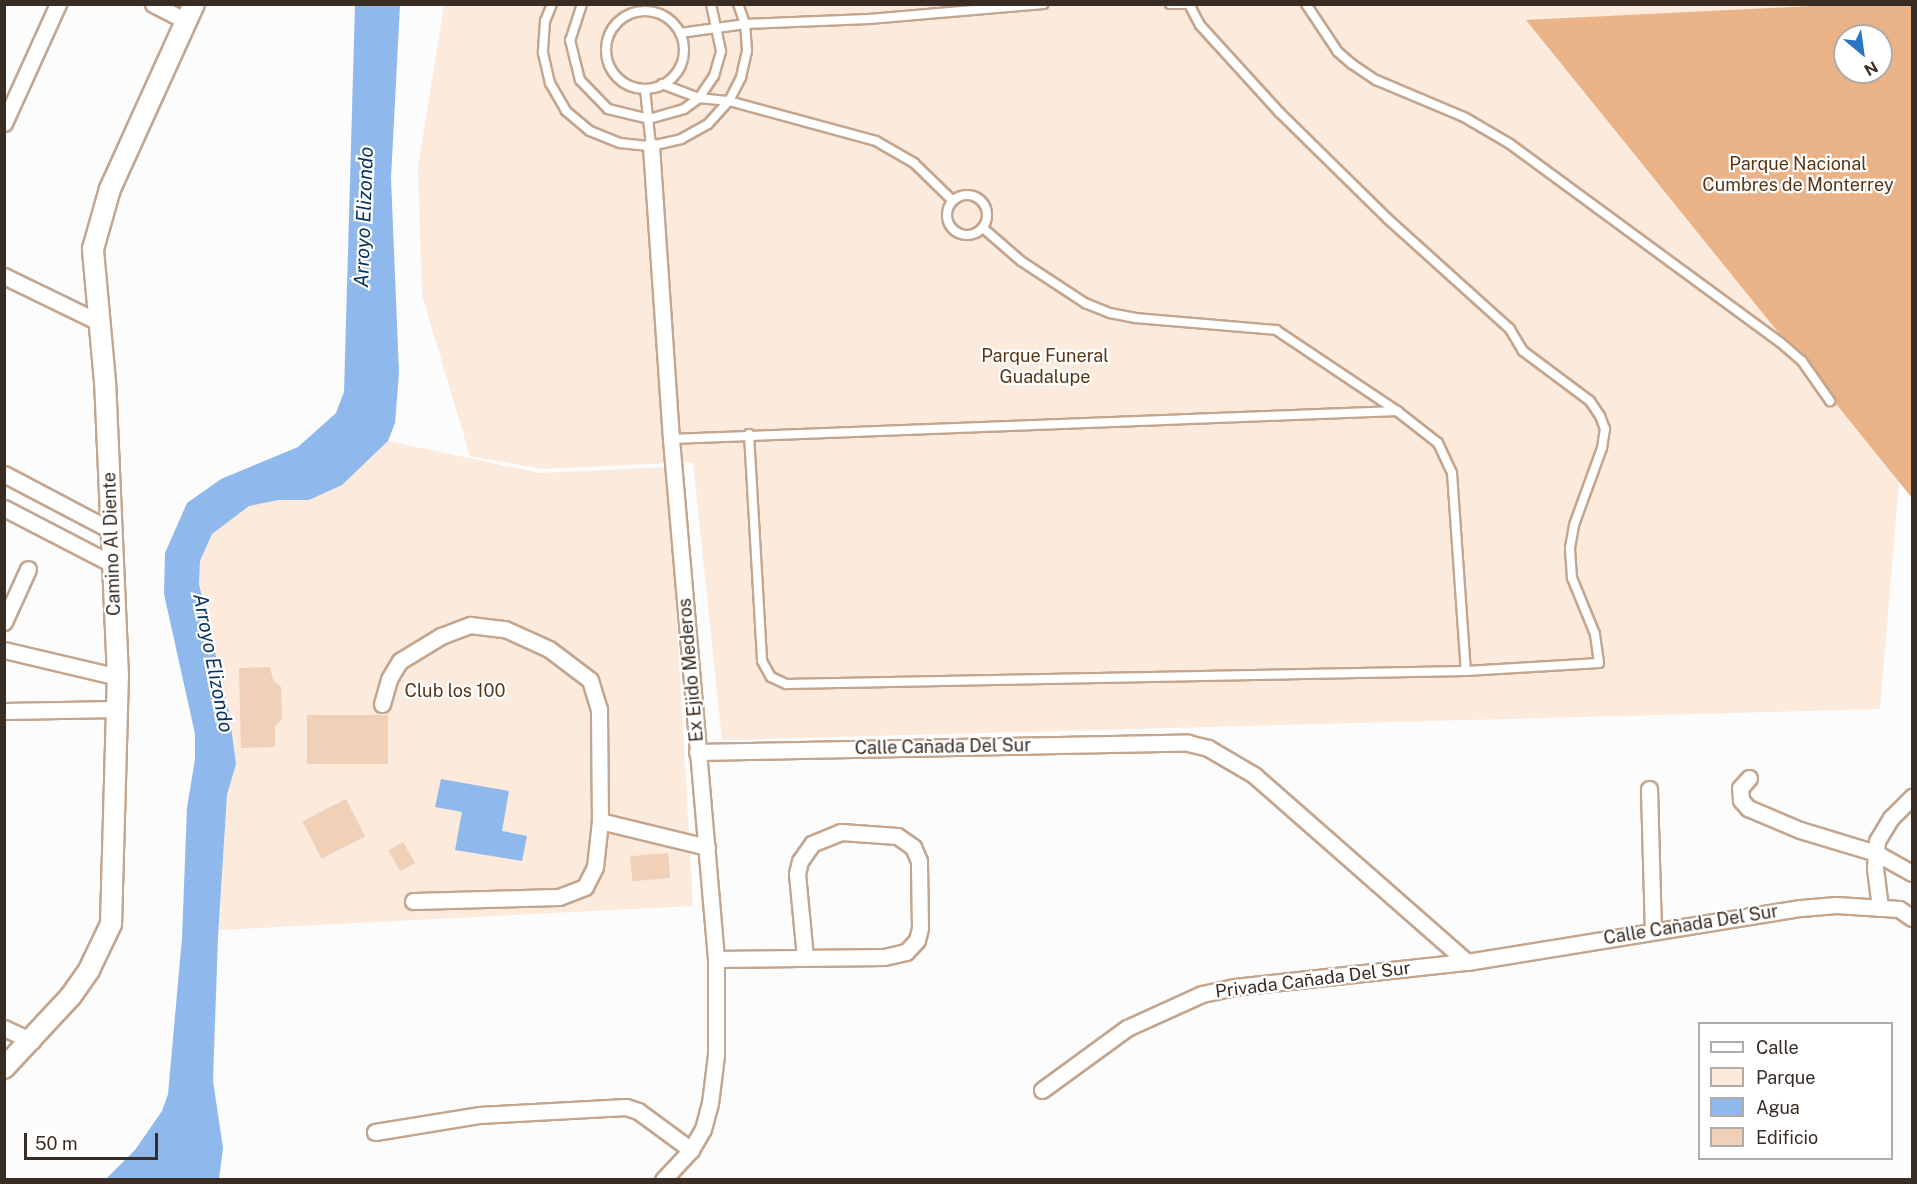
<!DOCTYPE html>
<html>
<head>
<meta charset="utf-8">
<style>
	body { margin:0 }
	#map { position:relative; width:1917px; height:1184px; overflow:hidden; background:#fcfcfc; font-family:"Public Sans",sans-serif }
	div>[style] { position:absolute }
	.green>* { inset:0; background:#fceadc }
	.forest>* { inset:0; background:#e9b287 }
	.water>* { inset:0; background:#8fb9ec }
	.building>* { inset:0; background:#f0d0b6; transform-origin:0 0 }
	.roads { filter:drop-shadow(2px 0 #c4a58d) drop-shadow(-2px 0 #c4a58d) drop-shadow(0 2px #c4a58d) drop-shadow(0 -2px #c4a58d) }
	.service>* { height:8px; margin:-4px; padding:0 4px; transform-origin:4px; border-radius:4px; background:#fff }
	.service>.ring { margin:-4px; padding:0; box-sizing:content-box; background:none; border:8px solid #fff; border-radius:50% }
	.minor>* { height:15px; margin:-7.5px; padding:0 7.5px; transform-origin:7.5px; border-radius:7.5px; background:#fff }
	.tertiary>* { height:20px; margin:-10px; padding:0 10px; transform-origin:10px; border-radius:10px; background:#fff }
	span { translate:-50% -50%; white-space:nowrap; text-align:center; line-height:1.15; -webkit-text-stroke:4.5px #fff; paint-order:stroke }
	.park-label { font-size:18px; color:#593514 }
	.street-label { font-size:18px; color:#392c22 }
	.water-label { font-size:20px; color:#04315e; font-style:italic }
	.frame { position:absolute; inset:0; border:6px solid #392c22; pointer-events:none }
	.legend { position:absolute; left:1698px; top:1022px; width:195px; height:138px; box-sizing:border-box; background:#fff; border:2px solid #b0aba7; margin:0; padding:8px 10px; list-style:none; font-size:18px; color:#392c22 }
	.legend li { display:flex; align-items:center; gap:12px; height:30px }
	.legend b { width:30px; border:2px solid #b0aba7 }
	.north { position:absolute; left:1833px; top:24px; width:60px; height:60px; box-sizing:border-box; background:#fff; border:2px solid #b0aba7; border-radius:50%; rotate:151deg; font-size:16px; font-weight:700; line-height:24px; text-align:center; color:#392c22 }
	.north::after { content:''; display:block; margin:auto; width:21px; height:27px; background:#2b75c5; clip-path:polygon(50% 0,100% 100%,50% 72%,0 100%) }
	.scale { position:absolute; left:24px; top:1133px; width:134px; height:27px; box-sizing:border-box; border:3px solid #392c22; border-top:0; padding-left:8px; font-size:18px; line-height:21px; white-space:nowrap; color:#392c22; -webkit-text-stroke:4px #fff; paint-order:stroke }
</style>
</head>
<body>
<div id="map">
	<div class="green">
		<i style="clip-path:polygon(evenodd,444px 5px,1912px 5px,1912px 498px,1899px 482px,1880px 709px,722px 740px,693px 462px,543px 469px,470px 456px,422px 295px,418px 167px,444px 5px,1845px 36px,1881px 36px,1881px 72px,1845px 72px,1845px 36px)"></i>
		<i style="clip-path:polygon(388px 441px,540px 473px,668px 467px,693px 906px,219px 930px,227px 795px,236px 764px,229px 712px,199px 584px,200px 561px,212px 534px,229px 518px,249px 506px,278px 500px,309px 500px,367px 462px)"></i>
	</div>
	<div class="forest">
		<i style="clip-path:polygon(evenodd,1832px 5px,1912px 5px,1912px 498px,1526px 20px,1832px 5px,1845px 36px,1881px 36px,1881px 72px,1845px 72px,1845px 36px)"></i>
	</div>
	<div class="water">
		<i style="clip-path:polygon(355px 5px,400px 5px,391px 178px,399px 373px,395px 423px,388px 441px,342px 485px,309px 500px,278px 500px,249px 506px,212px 534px,200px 561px,199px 584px,229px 712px,236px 764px,227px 795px,218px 937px,213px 1081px,223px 1148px,219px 1179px,106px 1179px,135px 1150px,162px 1111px,168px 1094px,182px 938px,187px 808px,195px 759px,195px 734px,164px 594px,165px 553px,187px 503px,221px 479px,298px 447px,336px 413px,344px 392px)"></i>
		<i style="clip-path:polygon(441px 779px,509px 791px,502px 831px,527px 836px,522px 861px,455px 850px,462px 812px,435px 807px)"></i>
	</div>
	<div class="building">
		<i style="clip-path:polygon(270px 667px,273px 680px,281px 687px,282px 719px,275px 726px,275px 747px,241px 748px,239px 668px)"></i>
		<i style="left:307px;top:715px;width:81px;height:49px"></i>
		<i style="left:346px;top:799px;width:42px;height:49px;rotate:63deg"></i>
		<i style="left:403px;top:842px;width:24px;height:17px;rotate:60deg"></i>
		<i style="left:668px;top:853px;width:25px;height:38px;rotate:85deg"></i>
	</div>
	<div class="roads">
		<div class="service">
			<i style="left:552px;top:4px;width:18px;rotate:112deg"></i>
			<i style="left:545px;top:21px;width:32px;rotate:94deg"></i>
			<i style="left:543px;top:53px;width:31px;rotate:77deg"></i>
			<i style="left:550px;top:83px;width:32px;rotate:60deg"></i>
			<i style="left:566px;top:111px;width:31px;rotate:40deg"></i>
			<i style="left:590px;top:131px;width:32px;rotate:22deg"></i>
			<i style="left:620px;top:143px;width:31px;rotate:6deg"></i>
			<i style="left:651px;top:146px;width:31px;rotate:-13deg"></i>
			<i style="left:681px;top:139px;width:31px;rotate:-29deg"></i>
			<i style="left:708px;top:124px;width:31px;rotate:-48deg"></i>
			<i style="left:729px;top:101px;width:27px;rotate:-63deg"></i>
			<i style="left:741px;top:77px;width:27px;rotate:-77deg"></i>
			<i style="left:747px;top:51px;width:27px;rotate:-94deg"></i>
			<i style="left:745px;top:24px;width:21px;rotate:-109deg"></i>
			<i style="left:582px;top:4px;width:38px;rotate:108deg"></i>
			<i style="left:570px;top:40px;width:41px;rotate:76deg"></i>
			<i style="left:580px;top:80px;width:40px;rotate:46deg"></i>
			<i style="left:608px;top:109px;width:42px;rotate:13.7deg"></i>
			<i style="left:649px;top:119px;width:36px;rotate:-16deg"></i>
			<i style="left:684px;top:109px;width:19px;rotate:-36deg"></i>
			<i style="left:699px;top:98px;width:27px;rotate:-56deg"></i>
			<i style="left:714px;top:76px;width:26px;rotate:-74deg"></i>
			<i style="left:721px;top:51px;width:48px;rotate:-102deg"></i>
			<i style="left:1170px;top:4px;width:22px"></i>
			<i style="left:1306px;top:4px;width:58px;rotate:56.3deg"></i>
			<i style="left:1338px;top:52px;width:18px;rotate:41deg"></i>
			<i style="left:1352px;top:64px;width:29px;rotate:34deg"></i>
			<i style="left:1376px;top:80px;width:95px;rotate:22.8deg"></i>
			<i style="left:1464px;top:117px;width:53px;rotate:30.4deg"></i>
			<i style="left:1510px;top:144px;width:335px;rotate:36.3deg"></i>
			<i style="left:1780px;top:342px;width:29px;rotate:41deg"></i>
			<i style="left:1802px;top:361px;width:49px;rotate:55deg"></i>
			<i class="ring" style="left:606px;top:11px;width:70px;height:70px"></i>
			<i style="left:680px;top:33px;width:66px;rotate:-7.9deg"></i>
			<i style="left:745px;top:24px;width:124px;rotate:-2.3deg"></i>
			<i style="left:869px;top:19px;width:175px;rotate:-4.9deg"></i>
			<i style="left:662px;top:84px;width:40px;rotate:21deg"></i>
			<i style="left:699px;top:98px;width:30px;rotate:6deg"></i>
			<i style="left:729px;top:101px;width:152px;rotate:15.2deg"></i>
			<i style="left:876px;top:141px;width:44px;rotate:30.1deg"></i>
			<i style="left:914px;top:163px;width:54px;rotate:44.3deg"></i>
			<i style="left:645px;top:89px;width:57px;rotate:84deg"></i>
			<i class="ring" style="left:947px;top:195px;width:32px;height:32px"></i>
			<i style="left:983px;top:228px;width:50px;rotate:41deg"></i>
			<i style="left:1021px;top:261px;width:77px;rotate:33.3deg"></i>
			<i style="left:1085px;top:303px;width:27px;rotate:22deg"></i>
			<i style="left:1110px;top:313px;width:26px;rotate:11deg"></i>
			<i style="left:1136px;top:318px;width:141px;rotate:4.9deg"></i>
			<i style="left:1276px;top:330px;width:146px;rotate:33.8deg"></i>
			<i style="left:749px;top:434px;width:227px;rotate:86.7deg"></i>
			<i style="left:762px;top:661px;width:18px;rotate:61deg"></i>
			<i style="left:771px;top:677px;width:17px;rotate:25deg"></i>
			<i style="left:786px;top:684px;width:680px;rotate:-1.1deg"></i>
			<i style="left:1466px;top:671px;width:133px;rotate:-3.4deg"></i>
			<i style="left:1599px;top:663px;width:29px;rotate:-98deg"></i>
			<i style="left:1595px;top:634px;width:61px;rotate:-112.3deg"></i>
			<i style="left:1572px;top:578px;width:30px;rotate:-94deg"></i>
			<i style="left:1570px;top:548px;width:23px;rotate:-80deg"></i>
			<i style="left:1574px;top:525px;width:82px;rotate:-70deg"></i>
			<i style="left:1602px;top:448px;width:19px;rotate:-81deg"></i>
			<i style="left:1605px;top:429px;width:14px;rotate:-111deg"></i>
			<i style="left:1600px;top:416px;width:18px;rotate:-124deg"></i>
			<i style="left:1590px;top:401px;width:84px;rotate:-143.3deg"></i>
			<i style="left:1523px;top:351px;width:26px;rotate:-121deg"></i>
			<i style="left:1510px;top:329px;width:164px;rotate:-138deg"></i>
			<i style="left:1388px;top:219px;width:151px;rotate:-135.5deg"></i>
			<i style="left:1280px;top:113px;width:119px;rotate:-132.3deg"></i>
			<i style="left:1200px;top:25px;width:21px;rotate:-118deg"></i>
			<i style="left:671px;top:439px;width:727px;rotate:-2.21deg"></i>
			<i style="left:1397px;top:411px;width:52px;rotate:38deg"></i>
			<i style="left:1438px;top:443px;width:33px;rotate:65deg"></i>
			<i style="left:1452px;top:473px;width:198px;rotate:86deg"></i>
		</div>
		<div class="minor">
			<i style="left:153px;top:4px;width:37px;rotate:27deg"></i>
			<i style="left:4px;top:123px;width:131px;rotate:-65.6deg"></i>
			<i style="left:651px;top:146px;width:294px;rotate:86.1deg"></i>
			<i style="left:671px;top:439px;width:522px;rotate:85.05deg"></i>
			<i style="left:716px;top:959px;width:96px;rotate:90deg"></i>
			<i style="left:716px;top:1055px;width:48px;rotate:97.1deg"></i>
			<i style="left:710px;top:1103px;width:27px;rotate:105deg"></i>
			<i style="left:703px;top:1129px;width:24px;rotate:120deg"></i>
			<i style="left:691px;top:1150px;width:41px;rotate:133deg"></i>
			<i style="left:4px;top:276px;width:108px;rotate:25.9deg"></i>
			<i style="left:4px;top:474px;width:120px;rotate:27.8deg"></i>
			<i style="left:4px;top:508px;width:122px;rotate:27.4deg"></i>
			<i style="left:4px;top:622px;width:58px;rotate:-65.6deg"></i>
			<i style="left:4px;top:650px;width:117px;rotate:13.3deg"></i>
			<i style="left:382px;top:704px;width:26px;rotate:-74deg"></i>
			<i style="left:389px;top:679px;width:21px;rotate:-59deg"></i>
			<i style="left:400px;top:661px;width:48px;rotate:-31.4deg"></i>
			<i style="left:441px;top:636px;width:31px;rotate:-21deg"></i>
			<i style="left:470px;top:625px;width:35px;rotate:7deg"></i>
			<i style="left:505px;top:629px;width:48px;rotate:24.4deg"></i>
			<i style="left:549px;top:649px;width:51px;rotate:37.1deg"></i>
			<i style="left:590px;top:680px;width:30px;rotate:73deg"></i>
			<i style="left:599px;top:709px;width:112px;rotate:89.5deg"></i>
			<i style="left:600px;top:821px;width:46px;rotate:96.2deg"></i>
			<i style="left:595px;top:867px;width:22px;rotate:117deg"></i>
			<i style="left:585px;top:887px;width:28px;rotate:159deg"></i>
			<i style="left:559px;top:897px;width:146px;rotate:178.4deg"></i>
			<i style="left:4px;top:711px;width:113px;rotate:-1deg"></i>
			<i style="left:697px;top:752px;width:491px;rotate:-1.1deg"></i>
			<i style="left:1188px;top:743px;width:21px;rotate:14deg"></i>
			<i style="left:1208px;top:748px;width:53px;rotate:30.4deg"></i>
			<i style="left:1254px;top:775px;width:283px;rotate:41.3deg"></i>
			<i style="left:1749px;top:778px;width:13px;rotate:132deg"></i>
			<i style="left:1740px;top:788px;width:12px;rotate:85deg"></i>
			<i style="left:1741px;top:800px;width:11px;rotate:49deg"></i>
			<i style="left:1748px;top:808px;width:56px;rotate:22.9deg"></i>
			<i style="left:1800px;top:830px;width:79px;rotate:16.8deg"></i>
			<i style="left:1876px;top:853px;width:41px;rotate:29.1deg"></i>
			<i style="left:1649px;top:789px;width:141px;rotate:88.4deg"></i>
			<i style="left:600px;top:821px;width:110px;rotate:13.7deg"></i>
			<i style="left:1880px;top:908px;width:40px;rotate:-97.1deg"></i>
			<i style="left:1875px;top:868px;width:27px;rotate:-86deg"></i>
			<i style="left:1877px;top:841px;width:27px;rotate:-59deg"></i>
			<i style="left:1891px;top:818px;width:30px;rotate:-45deg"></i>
			<i style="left:716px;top:959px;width:168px;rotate:-0.7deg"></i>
			<i style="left:884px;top:957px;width:23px;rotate:-13deg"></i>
			<i style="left:906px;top:952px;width:16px;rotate:-47deg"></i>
			<i style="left:917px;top:940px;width:12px;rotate:-76deg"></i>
			<i style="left:920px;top:928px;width:67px;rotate:-90.9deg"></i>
			<i style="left:919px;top:861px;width:15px;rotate:-113deg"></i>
			<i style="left:913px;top:847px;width:19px;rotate:-145deg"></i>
			<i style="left:897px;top:836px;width:56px;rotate:-175.9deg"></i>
			<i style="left:841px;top:832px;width:31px;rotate:158deg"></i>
			<i style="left:812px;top:844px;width:21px;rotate:125deg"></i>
			<i style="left:800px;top:861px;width:13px;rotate:103deg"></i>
			<i style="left:797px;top:874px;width:83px;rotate:84.5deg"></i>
			<i style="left:4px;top:1028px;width:31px;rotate:25deg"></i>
			<i style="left:1042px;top:1090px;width:105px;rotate:-36.1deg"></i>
			<i style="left:1127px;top:1028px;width:82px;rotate:-24.4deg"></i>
			<i style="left:1202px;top:994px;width:34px;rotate:-12deg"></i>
			<i style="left:1235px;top:987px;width:233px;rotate:-6.2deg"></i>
			<i style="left:1467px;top:962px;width:338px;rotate:-9.2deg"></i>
			<i style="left:1801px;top:908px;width:35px;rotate:-5deg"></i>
			<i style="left:1836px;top:905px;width:63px;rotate:3.6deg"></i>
			<i style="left:1899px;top:909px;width:16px;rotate:35deg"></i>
			<i style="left:375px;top:1132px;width:105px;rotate:-9.3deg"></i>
			<i style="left:479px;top:1115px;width:147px;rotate:-3.1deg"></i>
			<i style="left:626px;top:1107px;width:13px;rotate:18deg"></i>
			<i style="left:638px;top:1111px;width:66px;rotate:36.3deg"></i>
		</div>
		<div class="tertiary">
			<i style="left:4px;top:1068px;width:98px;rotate:-47.1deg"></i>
			<i style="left:71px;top:996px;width:32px;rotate:-55deg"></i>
			<i style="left:89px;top:970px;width:51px;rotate:-64.4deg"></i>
			<i style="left:111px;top:924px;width:247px;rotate:-88.4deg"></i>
			<i style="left:118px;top:677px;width:295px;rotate:-92.5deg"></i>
			<i style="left:105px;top:382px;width:134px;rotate:-95.2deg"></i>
			<i style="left:93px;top:249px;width:62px;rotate:-74.2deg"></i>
			<i style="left:110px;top:189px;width:203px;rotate:-65.6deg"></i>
		</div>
	</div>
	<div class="park-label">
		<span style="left:1798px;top:175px">Parque Nacional<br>Cumbres de Monterrey</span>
		<span style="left:1045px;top:367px">Parque Funeral<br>Guadalupe</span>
		<span style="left:455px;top:691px">Club los 100</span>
	</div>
	<div class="street-label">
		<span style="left:112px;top:544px;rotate:-92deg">Camino Al Diente</span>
		<span style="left:691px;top:670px;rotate:-95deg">Ex Ejido Mederos</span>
		<span style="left:943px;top:747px;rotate:-1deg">Calle Cañada Del Sur</span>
		<span style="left:1691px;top:925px;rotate:-9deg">Calle Cañada Del Sur</span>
		<span style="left:1313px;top:980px;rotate:-7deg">Privada Cañada Del Sur</span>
	</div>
	<div class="water-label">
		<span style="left:364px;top:217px;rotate:-88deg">Arroyo Elizondo</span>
		<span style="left:213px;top:663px;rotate:79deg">Arroyo Elizondo</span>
	</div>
	<div class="frame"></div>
	<ul class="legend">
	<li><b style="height:8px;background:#fff"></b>Calle</li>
	<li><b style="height:16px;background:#fceadc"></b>Parque</li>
	<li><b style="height:16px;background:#8fb9ec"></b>Agua</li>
	<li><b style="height:16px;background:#f0d0b6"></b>Edificio</li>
	</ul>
	<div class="north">N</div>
	<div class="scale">50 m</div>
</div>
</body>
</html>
